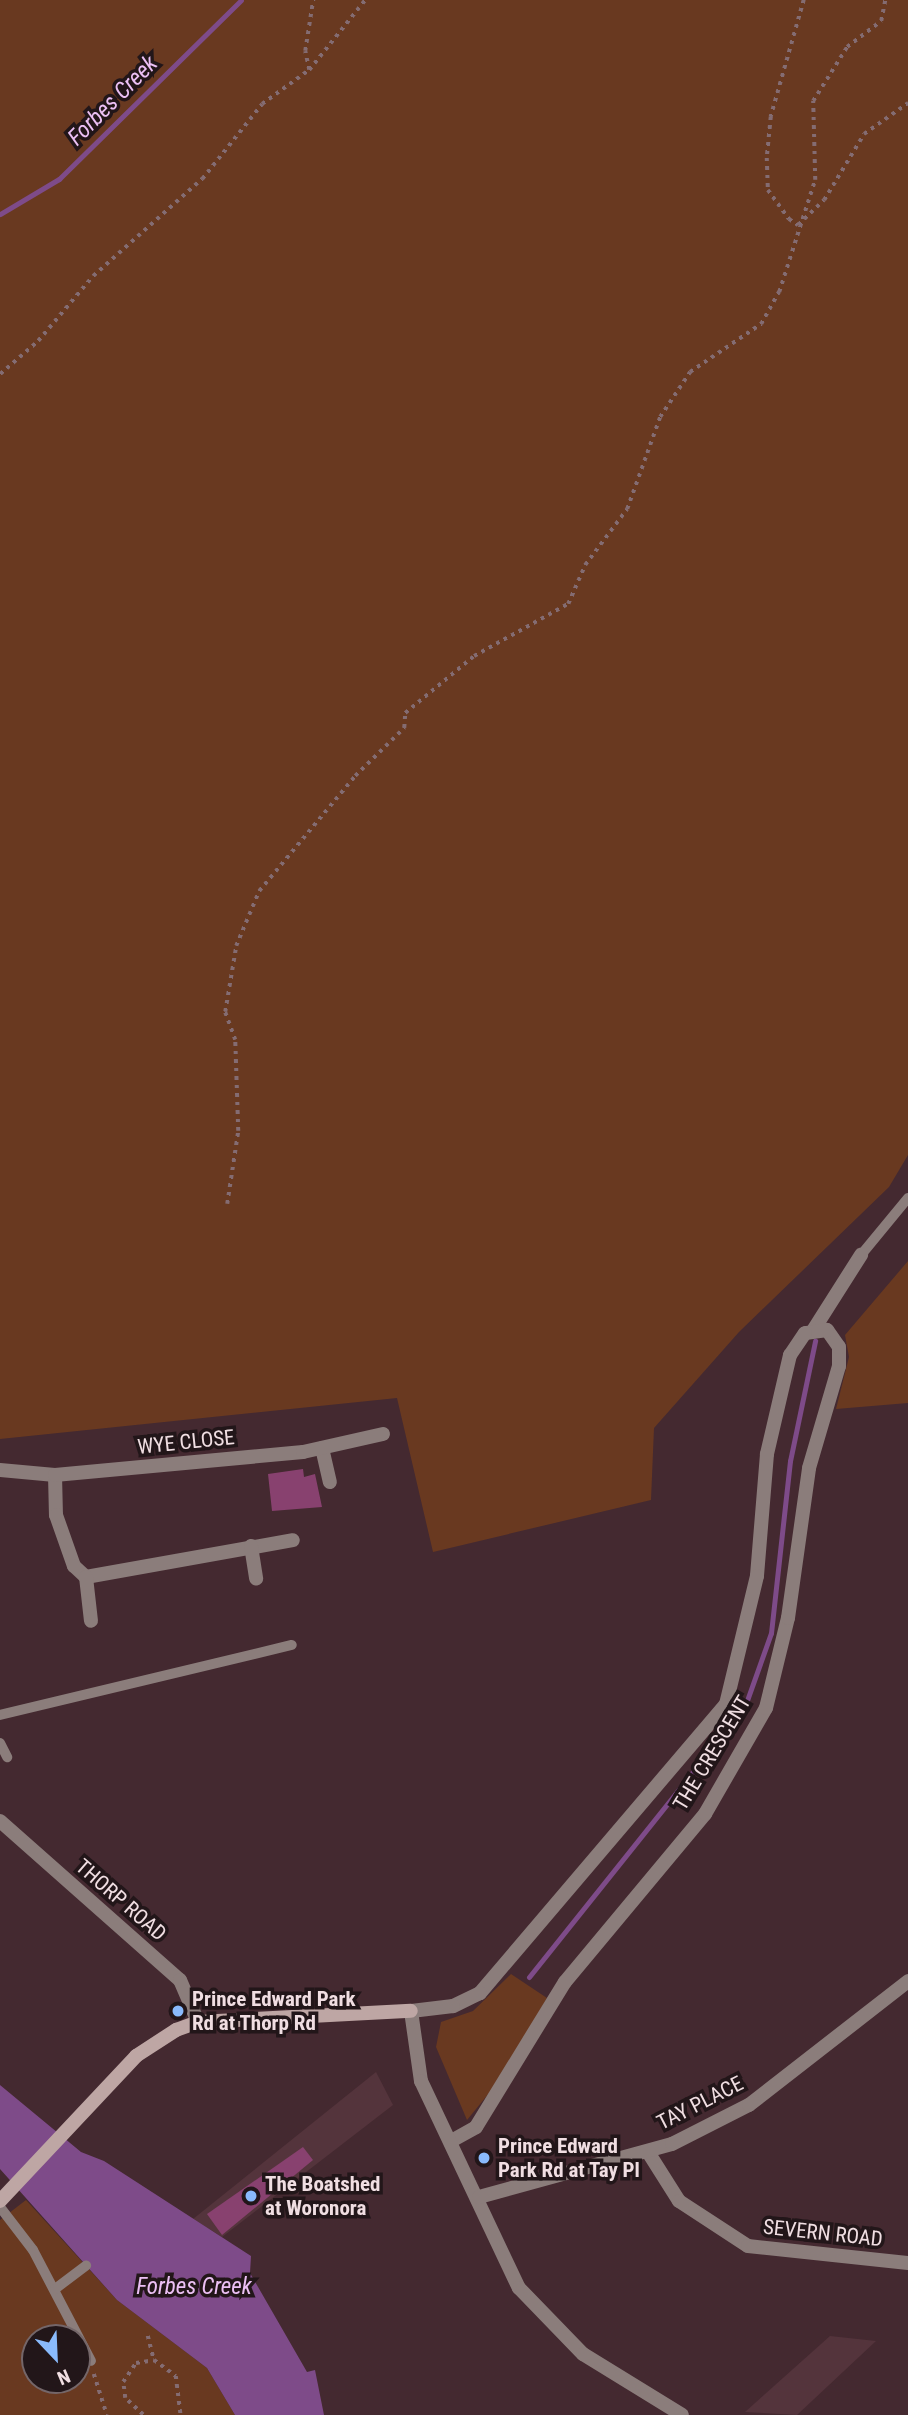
<!DOCTYPE html>
<html>
<head>
<meta charset="utf-8">
<style>
	body { margin:0 }
	#map { position:relative; width:908px; height:2415px; overflow:hidden; background:#442930; font-family:"Roboto Condensed",sans-serif }
	div>[style] { position:absolute }
	.built>* { inset:0; background:#54343c }
	.green>* { inset:0; background:#693920 }
	.water>* { inset:0; background:#7e4b89 }
	.stream>* { height:5px; margin:-2.5px; padding:0 2.5px; transform-origin:2.5px; border-radius:2.5px; background:#7e4b89 }
	.building>* { inset:0; background:#88416f }
	.path>* { height:3.5px; margin-top:-1.75px; transform-origin:0; background:repeating-linear-gradient(90deg,#846c72 0 3.5px,transparent 0 8.5px) }
	.lane>* { height:10px; margin:-5px; padding:0 5px; transform-origin:5px; border-radius:5px; background:#8b7d7b }
	.street>* { height:14px; margin:-7px; padding:0 7px; transform-origin:7px; border-radius:7px; background:#8b7d7b }
	.secondary>* { height:14px; margin:-7px; padding:0 7px; transform-origin:7px; border-radius:7px; background:#bea6a4 }
	.dots>* { width:19px; height:19px; translate:-50% -50%; box-sizing:border-box; border:4px solid #221619; border-radius:50% }
	span { translate:-50% -50%; white-space:nowrap; text-align:center; line-height:1.15; -webkit-text-stroke:7px #221619; paint-order:stroke }
	.street-label { font-size:21px; color:#f0dee2 }
	.poi-label { font-size:21px; color:#f0dee2; font-weight:700 }
	.left { translate:0 -50%; text-align:left }
	.water-label { font-size:23px; color:#ecc0f5; font-style:italic }
	.north { position:absolute; left:21px; top:2324px; width:70px; height:70px; box-sizing:border-box; background:#221619; border:2px solid #746669; border-radius:50%; rotate:157deg; font-size:19px; font-weight:700; line-height:28px; text-align:center; color:#f0dee2 }
	.north::after { content:''; display:block; margin:auto; width:24px; height:32px; background:#89bafc; clip-path:polygon(50% 0,100% 100%,50% 72%,0 100%) }
</style>
</head>
<body>
<div id="map">
	<div class="built">
		<i style="clip-path:polygon(376px 2072px,393px 2105px,222px 2237px,193px 2219px)"></i>
		<i style="clip-path:polygon(830px 2336px,876px 2341px,797px 2415px,745px 2412px)"></i>
	</div>
	<div class="green">
		<i style="clip-path:polygon(0 0,908px 0,908px 1155px,889px 1187px,739px 1332px,654px 1428px,651px 1500px,433px 1552px,397px 1398px,0 1439px)"></i>
		<i style="clip-path:polygon(908px 1261px,908px 1403px,836px 1409px,849px 1357px,845px 1335px)"></i>
		<i style="clip-path:polygon(511px 1974px,547px 1998px,503px 2076px,467px 2120px,436px 2047px,441px 2022px,473px 2011px)"></i>
		<i style="clip-path:polygon(evenodd,26px 2200px,117px 2300px,207px 2368px,235px 2415px,0 2415px,0 2220px,26px 2200px,35px 2338px,77px 2338px,77px 2380px,35px 2380px,35px 2338px)"></i>
	</div>
	<div class="water">
		<i style="clip-path:polygon(0 2085px,81px 2152px,104px 2161px,251px 2256px,250px 2273px,307px 2372px,315px 2370px,324px 2415px,235px 2415px,207px 2368px,117px 2300px,0 2169px)"></i>
	</div>
	<div class="stream">
		<i style="left:0;top:214px;width:69px;rotate:-30.7deg"></i>
		<i style="left:59px;top:179px;width:255px;rotate:-44.5deg"></i>
		<i style="left:529px;top:1977px;width:347px;rotate:-51.4deg"></i>
		<i style="left:745px;top:1706px;width:77px;rotate:-70.4deg"></i>
		<i style="left:771px;top:1633px;width:173px;rotate:-83.7deg"></i>
		<i style="left:790px;top:1461px;width:123px;rotate:-78.2deg"></i>
	</div>
	<div class="building">
		<i style="clip-path:polygon(303px 1469px,304px 1477px,315px 1474px,322px 1507px,272px 1511px,268px 1474px)"></i>
		<i style="clip-path:polygon(303px 2147px,313px 2160px,222px 2235px,207px 2214px)"></i>
	</div>
	<div class="path">
		<i style="left:804px;top:0;width:122px;rotate:105.8deg"></i>
		<i style="left:771px;top:117px;width:41px;rotate:95.6deg"></i>
		<i style="left:767px;top:158px;width:32px;rotate:88deg"></i>
		<i style="left:768px;top:190px;width:36px;rotate:54deg"></i>
		<i style="left:789px;top:219px;width:11px;rotate:34deg"></i>
		<i style="left:798px;top:225px;width:36px;rotate:-44deg"></i>
		<i style="left:824px;top:200px;width:77px;rotate:-58.8deg"></i>
		<i style="left:864px;top:134px;width:54px;rotate:-35.2deg"></i>
		<i style="left:309px;top:70px;width:19px;rotate:-102deg"></i>
		<i style="left:305px;top:51px;width:52px;rotate:-81.1deg"></i>
		<i style="left:0;top:374px;width:50px;rotate:-41deg"></i>
		<i style="left:38px;top:341px;width:85px;rotate:-49.8deg"></i>
		<i style="left:93px;top:276px;width:146px;rotate:-41.7deg"></i>
		<i style="left:202px;top:179px;width:96px;rotate:-51.3deg"></i>
		<i style="left:262px;top:104px;width:58px;rotate:-35.9deg"></i>
		<i style="left:309px;top:70px;width:90px;rotate:-51.3deg"></i>
		<i style="left:227px;top:1204px;width:74px;rotate:-81.4deg"></i>
		<i style="left:238px;top:1131px;width:91px;rotate:-91.9deg"></i>
		<i style="left:235px;top:1040px;width:30px;rotate:-110deg"></i>
		<i style="left:225px;top:1012px;width:67px;rotate:-80.5deg"></i>
		<i style="left:236px;top:946px;width:60px;rotate:-67.3deg"></i>
		<i style="left:259px;top:891px;width:150px;rotate:-50.1deg"></i>
		<i style="left:355px;top:776px;width:69px;rotate:-44.4deg"></i>
		<i style="left:404px;top:728px;width:15px;rotate:-86deg"></i>
		<i style="left:405px;top:713px;width:89px;rotate:-39.6deg"></i>
		<i style="left:474px;top:656px;width:107px;rotate:-29deg"></i>
		<i style="left:568px;top:604px;width:43px;rotate:-66.4deg"></i>
		<i style="left:585px;top:565px;width:70px;rotate:-53.1deg"></i>
		<i style="left:627px;top:509px;width:98px;rotate:-70.3deg"></i>
		<i style="left:660px;top:417px;width:54px;rotate:-56.3deg"></i>
		<i style="left:690px;top:372px;width:86px;rotate:-34.1deg"></i>
		<i style="left:761px;top:324px;width:37px;rotate:-61deg"></i>
		<i style="left:779px;top:292px;width:118px;rotate:-72.2deg"></i>
		<i style="left:815px;top:180px;width:79px;rotate:-91.5deg"></i>
		<i style="left:813px;top:101px;width:64px;rotate:-57.8deg"></i>
		<i style="left:847px;top:47px;width:43px;rotate:-37.4deg"></i>
		<i style="left:881px;top:21px;width:21px;rotate:-79deg"></i>
		<i style="left:148px;top:2336px;width:25px;rotate:76deg"></i>
		<i style="left:94px;top:2374px;width:43px;rotate:72.4deg"></i>
		<i style="left:143px;top:2415px;width:25px;rotate:-137deg"></i>
		<i style="left:125px;top:2398px;width:16px;rotate:-97deg"></i>
		<i style="left:123px;top:2382px;width:23px;rotate:-56deg"></i>
		<i style="left:136px;top:2363px;width:18px;rotate:-9deg"></i>
		<i style="left:154px;top:2360px;width:27px;rotate:36deg"></i>
		<i style="left:176px;top:2376px;width:39px;rotate:83deg"></i>
	</div>
	<div class="lane">
		<i style="left:861px;top:1255px;width:74px;rotate:-50.5deg"></i>
		<i style="left:0;top:1715px;width:300px;rotate:-13.5deg"></i>
		<i style="left:0;top:1743px;width:16px;rotate:63deg"></i>
		<i style="left:0;top:2207px;width:54px;rotate:52.5deg"></i>
		<i style="left:33px;top:2250px;width:125px;rotate:62.4deg"></i>
		<i style="left:55px;top:2289px;width:39px;rotate:-37deg"></i>
	</div>
	<div class="street">
		<i style="left:814px;top:1329px;width:88px;rotate:-57.6deg"></i>
		<i style="left:322px;top:1448px;width:35px;rotate:77deg"></i>
		<i style="left:0;top:1470px;width:55px;rotate:5.2deg"></i>
		<i style="left:55px;top:1475px;width:40px;rotate:88.6deg"></i>
		<i style="left:56px;top:1515px;width:54px;rotate:70.6deg"></i>
		<i style="left:74px;top:1566px;width:16px;rotate:43deg"></i>
		<i style="left:86px;top:1577px;width:210px;rotate:-10.1deg"></i>
		<i style="left:55px;top:1475px;width:249px;rotate:-5.3deg"></i>
		<i style="left:303px;top:1452px;width:82px;rotate:-12.7deg"></i>
		<i style="left:251px;top:1546px;width:33px;rotate:81deg"></i>
		<i style="left:86px;top:1577px;width:44px;rotate:83.5deg"></i>
		<i style="left:0;top:1821px;width:240px;rotate:41.5deg"></i>
		<i style="left:180px;top:1980px;width:46px;rotate:66.8deg"></i>
		<i style="left:453px;top:2140px;width:26px;rotate:-29deg"></i>
		<i style="left:476px;top:2127px;width:170px;rotate:-58.5deg"></i>
		<i style="left:565px;top:1982px;width:219px;rotate:-50.2deg"></i>
		<i style="left:705px;top:1814px;width:122px;rotate:-60.1deg"></i>
		<i style="left:766px;top:1708px;width:93px;rotate:-76.3deg"></i>
		<i style="left:788px;top:1618px;width:151px;rotate:-82deg"></i>
		<i style="left:809px;top:1468px;width:106px;rotate:-73.6deg"></i>
		<i style="left:839px;top:1366px;width:19px;rotate:-90deg"></i>
		<i style="left:839px;top:1347px;width:21px;rotate:-125deg"></i>
		<i style="left:827px;top:1330px;width:22px;rotate:172deg"></i>
		<i style="left:805px;top:1333px;width:27px;rotate:124deg"></i>
		<i style="left:790px;top:1355px;width:102px;rotate:103.1deg"></i>
		<i style="left:767px;top:1454px;width:122px;rotate:94.7deg"></i>
		<i style="left:757px;top:1576px;width:132px;rotate:103.6deg"></i>
		<i style="left:726px;top:1704px;width:380px;rotate:130.4deg"></i>
		<i style="left:480px;top:1993px;width:30px;rotate:154deg"></i>
		<i style="left:453px;top:2006px;width:42px;rotate:173.2deg"></i>
		<i style="left:411px;top:2011px;width:71px;rotate:81.9deg"></i>
		<i style="left:421px;top:2081px;width:229px;rotate:64.7deg"></i>
		<i style="left:519px;top:2288px;width:92px;rotate:45.9deg"></i>
		<i style="left:583px;top:2354px;width:116px;rotate:31.6deg"></i>
		<i style="left:648px;top:2152px;width:58px;rotate:57.7deg"></i>
		<i style="left:679px;top:2201px;width:82px;rotate:33.1deg"></i>
		<i style="left:748px;top:2246px;width:161px;rotate:6.1deg"></i>
		<i style="left:479px;top:2197px;width:200px;rotate:-15.4deg"></i>
		<i style="left:672px;top:2144px;width:86px;rotate:-26.9deg"></i>
		<i style="left:749px;top:2105px;width:202px;rotate:-37.9deg"></i>
	</div>
	<div class="secondary">
		<i style="left:0;top:2201px;width:199px;rotate:-46.8deg"></i>
		<i style="left:136px;top:2056px;width:48px;rotate:-33deg"></i>
		<i style="left:176px;top:2030px;width:23px;rotate:-20deg"></i>
		<i style="left:198px;top:2022px;width:213px;rotate:-3deg"></i>
	</div>
	<div class="dots">
		<i style="left:178px;top:2011px;background:#89bafc"></i>
		<i style="left:484px;top:2158px;background:#89bafc"></i>
		<i style="left:251px;top:2196px;background:#89bafc"></i>
	</div>
	<div class="street-label">
		<span style="left:186px;top:1442px;rotate:-6deg">WYE CLOSE</span>
		<span style="left:712px;top:1753px;rotate:-59deg">THE CRESCENT</span>
		<span style="left:121px;top:1900px;rotate:41deg">THORP ROAD</span>
		<span style="left:700px;top:2103px;rotate:-27deg">TAY PLACE</span>
		<span style="left:823px;top:2233px;rotate:6deg">SEVERN ROAD</span>
	</div>
	<div class="poi-label">
		<span class="left" style="left:192px;top:2011px">Prince Edward Park<br>Rd at Thorp Rd</span>
		<span class="left" style="left:498px;top:2158px">Prince Edward<br>Park Rd at Tay Pl</span>
		<span class="left" style="left:265px;top:2196px">The Boatshed<br>at Woronora</span>
	</div>
	<div class="water-label">
		<span style="left:113px;top:101px;rotate:-45deg">Forbes Creek</span>
		<span style="left:194px;top:2287px">Forbes Creek</span>
	</div>
	<div class="north">N</div>
</div>
</body>
</html>
